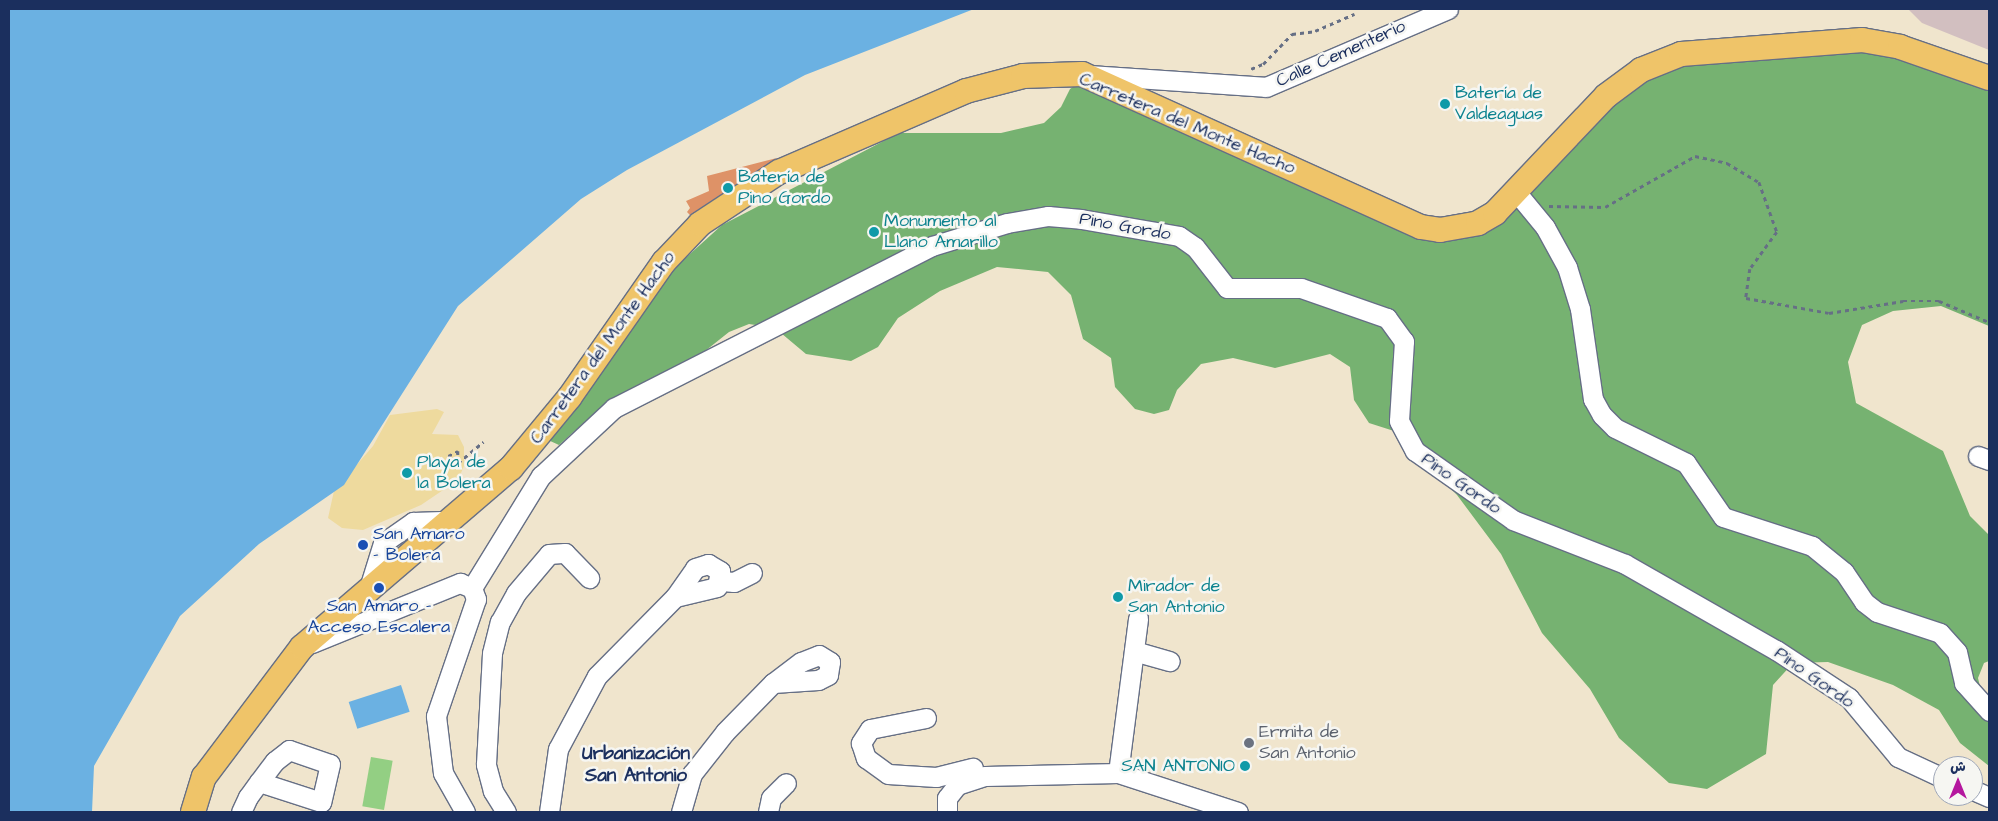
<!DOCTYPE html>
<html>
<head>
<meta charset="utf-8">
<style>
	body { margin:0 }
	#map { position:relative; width:1998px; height:821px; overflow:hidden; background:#f0e5cd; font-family:"Architects Daughter","Playpen Sans Arabic",sans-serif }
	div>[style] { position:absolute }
	.industrial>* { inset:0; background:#d2bfc0 }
	.green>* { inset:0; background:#93cf83; transform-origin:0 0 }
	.forest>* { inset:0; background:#76b271 }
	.sand>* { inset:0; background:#eeda9e }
	.water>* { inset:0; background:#6bb1e2; transform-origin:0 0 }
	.building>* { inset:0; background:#de9267 }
	.path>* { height:2.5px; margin-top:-1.25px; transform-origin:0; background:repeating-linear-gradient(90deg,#666f85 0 4px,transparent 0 8px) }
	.roads { filter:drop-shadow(1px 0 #666f85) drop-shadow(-1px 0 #666f85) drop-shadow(0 1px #666f85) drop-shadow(0 -1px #666f85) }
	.minor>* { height:19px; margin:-9.5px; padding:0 9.5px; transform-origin:9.5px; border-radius:9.5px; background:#fff }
	.major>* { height:24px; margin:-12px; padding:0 12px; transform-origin:12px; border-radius:12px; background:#efc469 }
	.dots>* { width:14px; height:14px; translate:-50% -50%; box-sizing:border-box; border:2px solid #f6f6f2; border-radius:50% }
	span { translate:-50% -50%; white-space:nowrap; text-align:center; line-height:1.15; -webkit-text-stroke:5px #f6f6f2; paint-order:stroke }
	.street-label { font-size:18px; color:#1b2f5e }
	.culture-label { font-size:18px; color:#0d838f }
	.left { translate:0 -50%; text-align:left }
	.right { translate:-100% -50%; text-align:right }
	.transit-label { font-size:18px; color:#164399 }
	.worship-label { font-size:18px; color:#5b616d }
	.neighbourhood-label { font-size:19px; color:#1b2f5e; font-weight:700 }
	.frame { position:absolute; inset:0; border:10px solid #1b2f5e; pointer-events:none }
	.north { position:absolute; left:1933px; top:756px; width:50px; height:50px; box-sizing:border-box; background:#f6f6f2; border:1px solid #9ea6b7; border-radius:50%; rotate:0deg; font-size:14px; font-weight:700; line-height:20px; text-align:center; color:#1b2f5e }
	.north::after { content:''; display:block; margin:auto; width:18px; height:22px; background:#b5179e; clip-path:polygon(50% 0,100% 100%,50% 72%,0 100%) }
</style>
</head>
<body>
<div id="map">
	<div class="industrial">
		<i style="clip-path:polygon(1908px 9px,1989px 9px,1989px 50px,1922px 23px)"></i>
	</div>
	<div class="green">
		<i style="left:371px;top:757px;width:22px;height:50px;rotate:10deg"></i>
	</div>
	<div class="forest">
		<i style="clip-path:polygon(1876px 46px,1989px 88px,1989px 326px,1941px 306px,1893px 311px,1862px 325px,1848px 362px,1856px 403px,1943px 451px,1970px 516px,1989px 535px,1989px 661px,1984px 663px,1978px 678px,1982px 695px,1989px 702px,1989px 766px,1960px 743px,1939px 710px,1893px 685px,1828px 662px,1793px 663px,1773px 685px,1766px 754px,1707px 789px,1669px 783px,1619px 738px,1590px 689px,1542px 633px,1501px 554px,1457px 495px,1394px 431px,1369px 423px,1354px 400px,1350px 367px,1330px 354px,1275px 368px,1233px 358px,1201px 364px,1177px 390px,1169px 410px,1154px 414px,1135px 409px,1115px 387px,1111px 358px,1083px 339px,1071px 295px,1048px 272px,997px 267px,940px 291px,898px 318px,878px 347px,851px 361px,806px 354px,775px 328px,749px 324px,729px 332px,690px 363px,609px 400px,559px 445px,548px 440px,648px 292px,722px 225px,899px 133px,1001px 133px,1044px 123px,1061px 107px,1070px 89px,1083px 80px,1432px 220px,1471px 217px,1627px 90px,1672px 62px)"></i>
	</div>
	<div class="sand">
		<i style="clip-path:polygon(437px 409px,444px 412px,432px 434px,458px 435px,464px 447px,464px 466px,458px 480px,421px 505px,363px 530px,342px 528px,328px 518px,334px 491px,373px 446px,390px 415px)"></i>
	</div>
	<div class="water">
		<i style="clip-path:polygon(9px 9px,974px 9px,805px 75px,627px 170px,581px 199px,458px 306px,344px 485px,259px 544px,180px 616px,94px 766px,92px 812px,9px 812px)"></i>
		<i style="left:401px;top:685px;width:28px;height:55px;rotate:72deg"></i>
	</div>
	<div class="building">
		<i style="clip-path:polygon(777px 158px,690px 215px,687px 212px,690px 208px,686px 201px,709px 191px,707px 176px)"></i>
	</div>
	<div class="path">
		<i style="left:1251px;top:69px;width:13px;rotate:-23deg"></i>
		<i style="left:1263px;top:64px;width:42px;rotate:-46deg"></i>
		<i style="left:1292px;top:34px;width:23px;rotate:-7deg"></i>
		<i style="left:1315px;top:31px;width:43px;rotate:-23.6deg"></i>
		<i style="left:1549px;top:206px;width:56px;rotate:1deg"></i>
		<i style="left:1605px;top:207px;width:103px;rotate:-29.5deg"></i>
		<i style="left:1695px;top:156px;width:33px;rotate:12deg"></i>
		<i style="left:1727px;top:163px;width:37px;rotate:31deg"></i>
		<i style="left:1759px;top:182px;width:53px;rotate:70.2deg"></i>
		<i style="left:1777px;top:232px;width:46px;rotate:126.1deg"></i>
		<i style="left:1750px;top:269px;width:29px;rotate:98deg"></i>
		<i style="left:1746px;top:298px;width:84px;rotate:10.2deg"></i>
		<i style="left:1829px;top:313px;width:75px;rotate:-9.2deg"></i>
		<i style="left:1903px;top:301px;width:36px"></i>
		<i style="left:1939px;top:301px;width:54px;rotate:22.8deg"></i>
		<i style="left:448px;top:456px;width:11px;rotate:-27deg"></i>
		<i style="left:458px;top:451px;width:12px;rotate:90deg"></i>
		<i style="left:458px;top:463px;width:33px;rotate:-40deg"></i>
	</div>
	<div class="roads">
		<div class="minor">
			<i style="left:1091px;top:75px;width:175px;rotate:3.9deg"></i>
			<i style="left:1266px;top:87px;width:198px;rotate:-23.2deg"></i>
			<i style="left:1517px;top:193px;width:44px;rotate:50.5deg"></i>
			<i style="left:1545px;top:227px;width:46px;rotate:61.2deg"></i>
			<i style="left:1567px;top:267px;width:44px;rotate:72.8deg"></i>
			<i style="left:1580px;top:309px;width:91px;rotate:81.8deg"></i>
			<i style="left:1593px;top:399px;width:18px;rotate:61deg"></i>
			<i style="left:1602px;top:415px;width:18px;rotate:45deg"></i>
			<i style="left:1615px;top:428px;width:79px;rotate:26.2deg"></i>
			<i style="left:1686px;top:463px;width:65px;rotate:55.6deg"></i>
			<i style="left:1723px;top:517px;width:94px;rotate:18deg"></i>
			<i style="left:1812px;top:546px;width:41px;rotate:39.1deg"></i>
			<i style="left:1844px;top:572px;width:36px;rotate:56deg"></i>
			<i style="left:1864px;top:602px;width:16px;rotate:38deg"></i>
			<i style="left:1877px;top:612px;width:66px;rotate:18.4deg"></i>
			<i style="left:1940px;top:633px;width:25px;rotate:48deg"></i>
			<i style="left:1957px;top:652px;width:32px;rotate:77deg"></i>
			<i style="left:1964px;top:683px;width:38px;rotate:48deg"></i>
			<i style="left:1978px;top:456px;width:12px;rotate:20deg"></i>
			<i style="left:721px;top:581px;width:13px;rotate:4deg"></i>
			<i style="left:734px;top:582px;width:20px;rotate:-27deg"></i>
			<i style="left:369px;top:588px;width:47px;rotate:-72.7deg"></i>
			<i style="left:383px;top:543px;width:37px;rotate:-35deg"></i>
			<i style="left:413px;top:522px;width:36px;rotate:-2deg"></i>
			<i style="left:472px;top:588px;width:132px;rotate:-58.4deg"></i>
			<i style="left:541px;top:476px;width:100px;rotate:-43deg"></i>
			<i style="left:614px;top:408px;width:357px;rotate:-27deg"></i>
			<i style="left:932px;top:246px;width:78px;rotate:-17deg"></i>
			<i style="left:1007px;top:223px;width:42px;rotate:-9.7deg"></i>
			<i style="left:1048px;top:216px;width:33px;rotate:5deg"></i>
			<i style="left:1081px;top:219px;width:99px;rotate:9.8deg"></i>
			<i style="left:1179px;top:236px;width:19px;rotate:35deg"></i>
			<i style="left:1195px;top:247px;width:52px;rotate:52deg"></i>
			<i style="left:1227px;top:288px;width:74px"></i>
			<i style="left:1301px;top:288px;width:91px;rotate:19.2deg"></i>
			<i style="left:1387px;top:318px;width:29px;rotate:54deg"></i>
			<i style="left:1404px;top:341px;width:80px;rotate:93.6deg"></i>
			<i style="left:1399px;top:421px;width:34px;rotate:62deg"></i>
			<i style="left:1415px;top:451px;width:120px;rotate:35.1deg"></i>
			<i style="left:1513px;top:520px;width:120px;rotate:21.4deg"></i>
			<i style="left:1625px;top:564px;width:174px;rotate:29.7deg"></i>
			<i style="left:1776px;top:650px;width:87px;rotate:33.3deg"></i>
			<i style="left:1849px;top:698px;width:77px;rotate:50.3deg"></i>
			<i style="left:1898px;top:757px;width:50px;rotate:25deg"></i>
			<i style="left:312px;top:643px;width:160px;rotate:-22.1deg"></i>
			<i style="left:460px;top:583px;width:13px;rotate:23deg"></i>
			<i style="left:472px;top:588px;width:12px;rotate:70deg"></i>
			<i style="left:476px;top:599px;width:124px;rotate:108.9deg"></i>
			<i style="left:436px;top:716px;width:57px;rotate:83deg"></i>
			<i style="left:443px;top:773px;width:45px;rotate:60.6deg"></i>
			<i style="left:1134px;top:651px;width:37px;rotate:16deg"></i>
			<i style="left:926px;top:718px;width:57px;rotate:168.9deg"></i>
			<i style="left:870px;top:729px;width:17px;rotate:123deg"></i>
			<i style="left:861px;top:743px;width:16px;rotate:72deg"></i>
			<i style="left:866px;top:758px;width:27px;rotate:36deg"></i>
			<i style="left:888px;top:774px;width:48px;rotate:3.6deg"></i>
			<i style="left:936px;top:777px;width:38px;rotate:-14deg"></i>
			<i style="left:1118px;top:773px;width:156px;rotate:-82.6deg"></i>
			<i style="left:1973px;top:790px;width:17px;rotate:24deg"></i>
			<i style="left:241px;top:812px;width:17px;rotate:-65deg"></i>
			<i style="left:248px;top:797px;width:19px;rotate:-54deg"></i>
			<i style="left:259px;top:782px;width:26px;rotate:-53deg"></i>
			<i style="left:275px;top:761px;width:18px;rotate:-38deg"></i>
			<i style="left:289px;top:750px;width:43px;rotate:18.9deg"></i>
			<i style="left:330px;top:764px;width:39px;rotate:103deg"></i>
			<i style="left:321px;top:802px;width:65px;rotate:-162.1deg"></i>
			<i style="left:506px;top:812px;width:25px;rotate:-122deg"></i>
			<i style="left:493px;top:791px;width:28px;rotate:-105deg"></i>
			<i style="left:486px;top:764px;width:111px;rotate:-86.9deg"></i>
			<i style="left:492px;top:653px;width:32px;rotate:-76deg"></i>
			<i style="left:500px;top:622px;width:33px;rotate:-61deg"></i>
			<i style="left:516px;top:593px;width:51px;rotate:-49.8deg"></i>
			<i style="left:549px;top:554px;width:16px;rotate:-4deg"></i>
			<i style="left:565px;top:553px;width:35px;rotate:46deg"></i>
			<i style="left:549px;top:812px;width:64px;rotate:-81.9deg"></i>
			<i style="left:558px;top:749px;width:83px;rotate:-61.9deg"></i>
			<i style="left:597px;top:676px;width:111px;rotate:-45.4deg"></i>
			<i style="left:675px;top:597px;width:35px;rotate:-55deg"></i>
			<i style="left:695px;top:568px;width:14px;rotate:-17deg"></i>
			<i style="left:708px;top:564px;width:14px;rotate:30deg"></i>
			<i style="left:720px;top:571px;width:16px;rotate:101deg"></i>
			<i style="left:717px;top:587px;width:43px;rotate:166.6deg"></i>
			<i style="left:681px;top:812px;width:40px;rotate:-74deg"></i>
			<i style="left:692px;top:774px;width:53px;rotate:-51.8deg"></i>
			<i style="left:725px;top:732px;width:69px;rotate:-45.6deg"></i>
			<i style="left:773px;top:683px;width:35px;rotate:-37deg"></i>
			<i style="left:801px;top:662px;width:19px;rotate:-21deg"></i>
			<i style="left:819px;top:655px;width:13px;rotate:32deg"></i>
			<i style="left:830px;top:662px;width:13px;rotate:99deg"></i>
			<i style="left:828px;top:675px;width:11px;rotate:153deg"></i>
			<i style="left:818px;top:680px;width:45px;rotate:176.2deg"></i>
			<i style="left:768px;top:812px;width:14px;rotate:-78deg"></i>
			<i style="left:771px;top:798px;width:21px;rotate:-45deg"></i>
			<i style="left:947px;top:812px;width:14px;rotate:-90deg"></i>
			<i style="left:947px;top:798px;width:16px;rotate:-52deg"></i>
			<i style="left:957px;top:785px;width:29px;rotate:-18deg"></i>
			<i style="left:985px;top:776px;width:133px;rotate:-1.3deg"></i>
			<i style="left:1118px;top:773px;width:126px;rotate:18deg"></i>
		</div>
		<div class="major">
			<i style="left:193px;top:812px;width:37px;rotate:-73deg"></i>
			<i style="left:204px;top:777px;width:163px;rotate:-53deg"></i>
			<i style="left:302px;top:647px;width:275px;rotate:-40.6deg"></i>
			<i style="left:511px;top:468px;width:91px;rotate:-50.4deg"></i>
			<i style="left:569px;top:398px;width:166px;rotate:-55.1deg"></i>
			<i style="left:664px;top:262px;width:52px;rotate:-46.5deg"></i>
			<i style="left:700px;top:224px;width:95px;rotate:-33.4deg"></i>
			<i style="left:779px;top:172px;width:204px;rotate:-23.4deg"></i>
			<i style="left:966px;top:91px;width:59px;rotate:-14.7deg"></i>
			<i style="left:1023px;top:76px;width:59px;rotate:-1.9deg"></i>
			<i style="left:1082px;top:74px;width:372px;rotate:24.3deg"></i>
			<i style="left:1421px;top:227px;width:19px;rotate:9deg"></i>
			<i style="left:1440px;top:230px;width:39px;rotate:-10deg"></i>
			<i style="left:1478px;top:223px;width:20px;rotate:-30deg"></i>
			<i style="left:1495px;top:213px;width:161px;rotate:-46.5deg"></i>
			<i style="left:1606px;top:96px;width:44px;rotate:-36.6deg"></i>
			<i style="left:1641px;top:70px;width:43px;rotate:-21.8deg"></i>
			<i style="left:1681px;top:54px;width:182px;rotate:-4.4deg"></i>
			<i style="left:1862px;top:40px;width:39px;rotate:10deg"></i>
			<i style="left:1900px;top:47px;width:94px;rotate:19.2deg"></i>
		</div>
	</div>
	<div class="dots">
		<i style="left:1445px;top:104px;background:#0f9aa8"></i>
		<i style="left:728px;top:188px;background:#0f9aa8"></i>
		<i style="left:874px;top:232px;background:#0f9aa8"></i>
		<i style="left:407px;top:473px;background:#0f9aa8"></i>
		<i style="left:363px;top:545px;background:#1a4fb4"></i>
		<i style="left:379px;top:588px;background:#1a4fb4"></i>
		<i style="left:1118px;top:597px;background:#0f9aa8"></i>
		<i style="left:1249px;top:743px;background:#6b7280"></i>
		<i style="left:1245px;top:766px;background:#0f9aa8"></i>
	</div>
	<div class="street-label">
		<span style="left:1341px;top:54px;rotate:-24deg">Calle Cementerio</span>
		<span style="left:1187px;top:124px;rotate:23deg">Carretera del Monte Hacho</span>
		<span style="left:1125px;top:227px;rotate:10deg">Pino Gordo</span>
		<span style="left:603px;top:348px;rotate:-54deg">Carretera del Monte Hacho</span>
		<span style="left:1461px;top:484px;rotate:35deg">Pino Gordo</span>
		<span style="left:1814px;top:678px;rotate:35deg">Pino Gordo</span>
	</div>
	<div class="culture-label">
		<span class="left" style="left:1455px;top:104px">Batería de<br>Valdeaguas</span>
		<span class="left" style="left:738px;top:188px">Batería de<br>Pino Gordo</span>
		<span class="left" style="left:884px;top:232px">Monumento al<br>Llano Amarillo</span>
		<span class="left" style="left:417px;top:473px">Playa de<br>la Bolera</span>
		<span class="left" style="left:1128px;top:597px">Mirador de<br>San Antonio</span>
		<span class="right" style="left:1235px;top:766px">SAN ANTONIO</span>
	</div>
	<div class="transit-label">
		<span class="left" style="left:373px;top:545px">San Amaro<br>- Bolera</span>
		<span style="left:379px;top:617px">San Amaro -<br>Acceso Escalera</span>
	</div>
	<div class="worship-label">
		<span class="left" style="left:1259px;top:743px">Ermita de<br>San Antonio</span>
	</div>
	<div class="neighbourhood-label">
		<span style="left:636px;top:765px">Urbanización<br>San Antonio</span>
	</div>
	<div class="frame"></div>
	<div class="north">ش</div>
</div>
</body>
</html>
